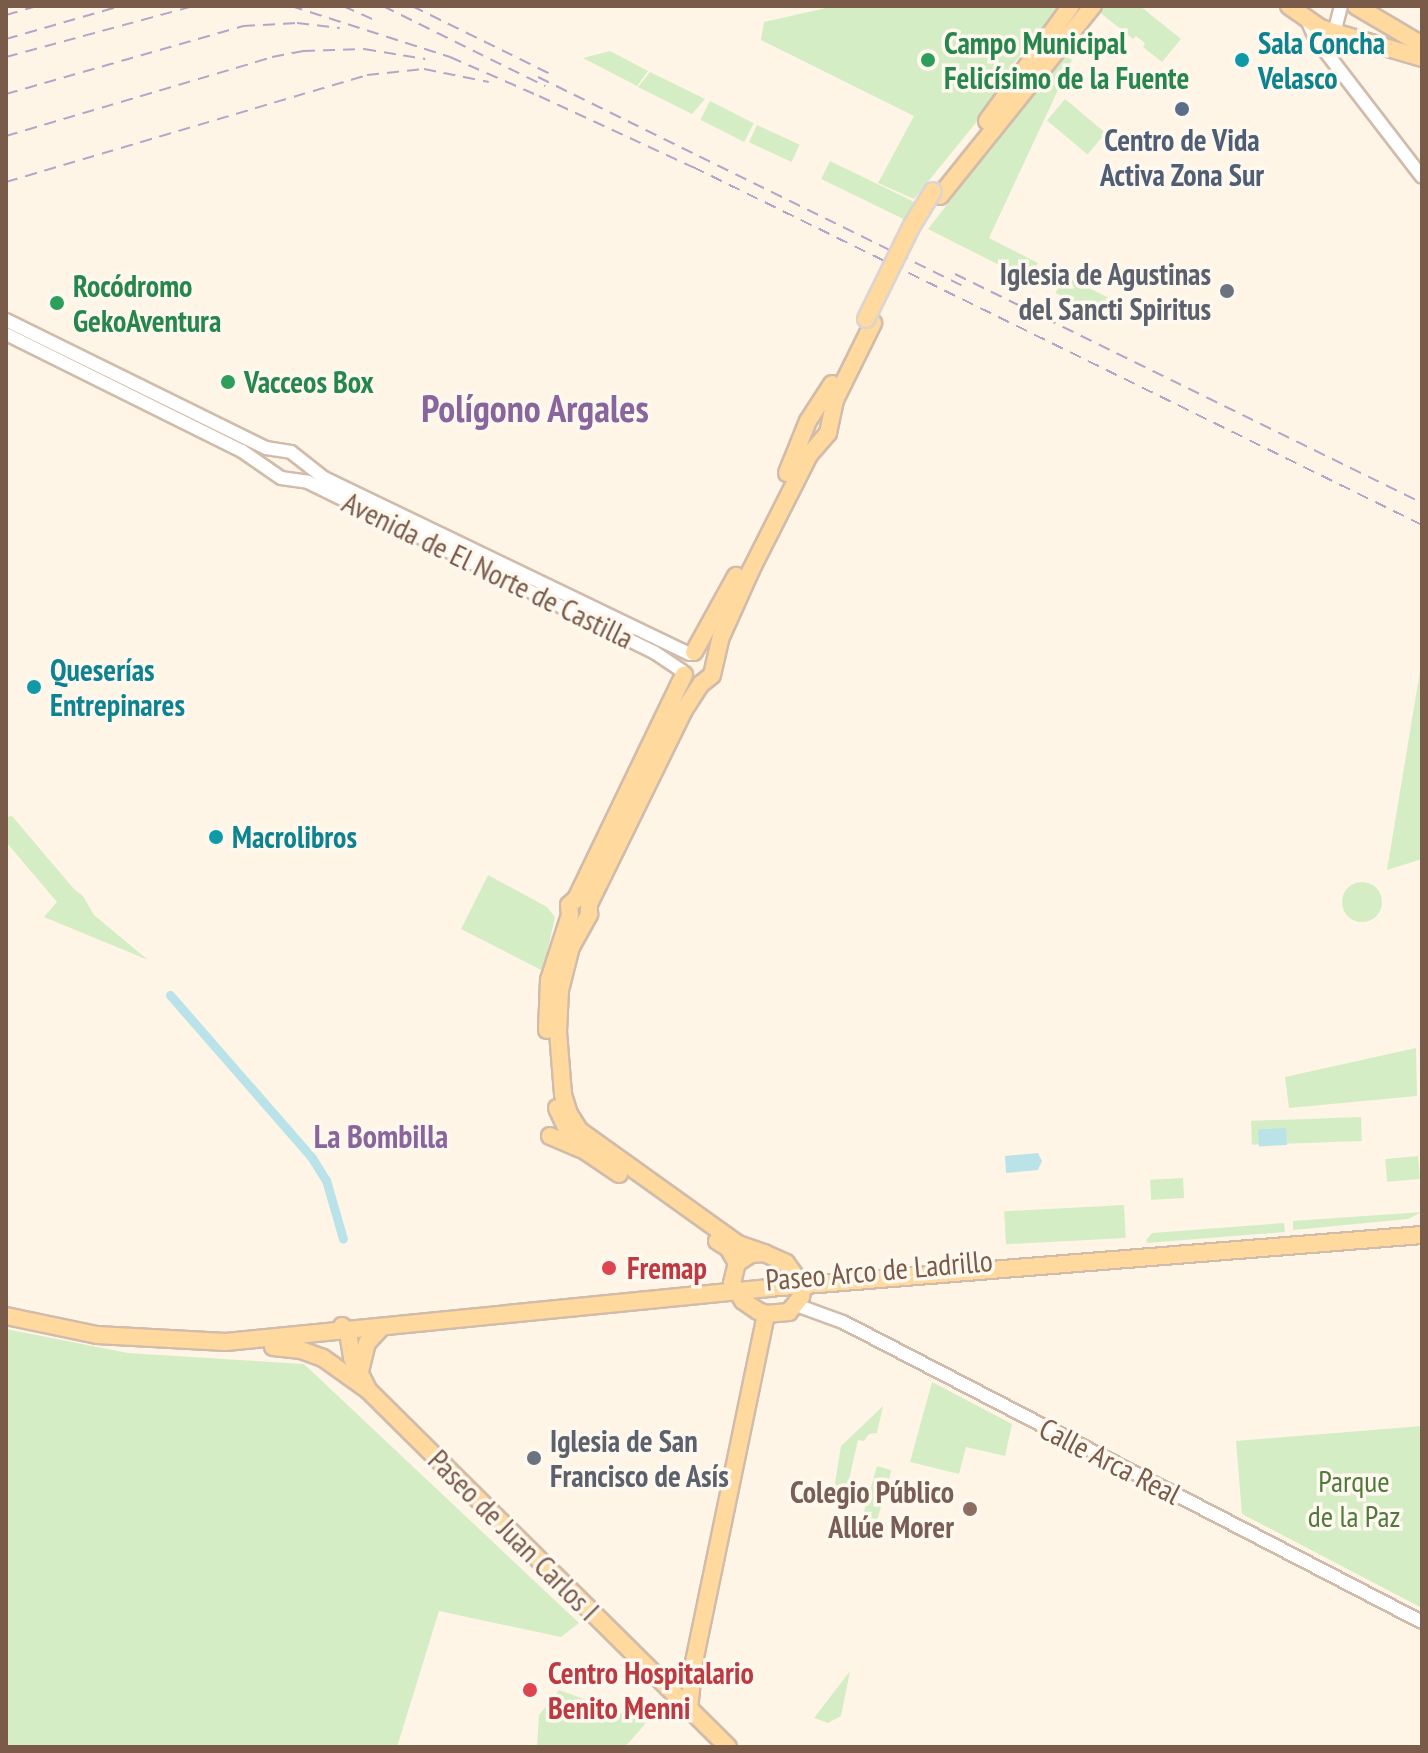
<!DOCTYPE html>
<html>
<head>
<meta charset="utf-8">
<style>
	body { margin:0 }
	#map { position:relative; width:1428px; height:1753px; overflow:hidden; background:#fef5e7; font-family:"PT Sans Narrow",sans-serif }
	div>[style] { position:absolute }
	.green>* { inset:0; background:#d5edc4; transform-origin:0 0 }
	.round { border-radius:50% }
	.water>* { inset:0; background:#bae3e9; transform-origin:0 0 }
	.canal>* { height:9px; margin:-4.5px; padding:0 4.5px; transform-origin:4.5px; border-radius:4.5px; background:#bae3e9 }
	.roads { filter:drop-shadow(2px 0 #d1bcab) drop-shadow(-2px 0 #d1bcab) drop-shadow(0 2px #d1bcab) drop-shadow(0 -2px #d1bcab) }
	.minor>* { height:12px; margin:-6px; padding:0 6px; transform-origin:6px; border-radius:6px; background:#fff }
	.major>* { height:16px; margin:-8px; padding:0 8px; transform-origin:8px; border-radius:8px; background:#ffd99d }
	.rail>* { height:2px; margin-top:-1px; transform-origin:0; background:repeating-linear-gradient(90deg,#b7a4c9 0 12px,transparent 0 20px) }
	.bridges { filter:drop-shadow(2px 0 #dcd4d0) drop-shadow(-2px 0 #dcd4d0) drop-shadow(0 2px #dcd4d0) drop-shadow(0 -2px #dcd4d0) }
	.major-bridge>* { height:16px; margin:-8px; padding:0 8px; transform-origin:8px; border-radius:8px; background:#ffd99d }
	.dots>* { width:22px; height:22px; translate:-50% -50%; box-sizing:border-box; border:4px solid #fff8ef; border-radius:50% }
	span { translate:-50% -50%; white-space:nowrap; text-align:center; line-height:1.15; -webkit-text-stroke:7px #fff8ef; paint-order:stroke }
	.leisure-label { font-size:30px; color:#27864d; font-weight:700 }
	.left { translate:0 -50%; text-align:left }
	.culture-label { font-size:30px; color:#0d838f; font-weight:700 }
	.service-label { font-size:30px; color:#4e5e75; font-weight:700 }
	.worship-label { font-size:30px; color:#5b616d; font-weight:700 }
	.right { translate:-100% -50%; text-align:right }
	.street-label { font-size:30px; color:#7a5a49 }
	.health-label { font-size:30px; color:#be3a42; font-weight:700 }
	.park-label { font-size:30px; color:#507a3d }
	.education-label { font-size:30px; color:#785e54; font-weight:700 }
	.neighbourhood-label { font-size:32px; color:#89659d; font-weight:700 }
	.district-label { font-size:38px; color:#89659d; font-weight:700 }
	.frame { position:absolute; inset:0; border:8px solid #7a5a49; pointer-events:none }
</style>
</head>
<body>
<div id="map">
	<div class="green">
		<i style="clip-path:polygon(835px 6px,1060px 6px,1010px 68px,979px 119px,914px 199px,878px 183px,914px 116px,761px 40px,764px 22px)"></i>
		<i style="clip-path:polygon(1103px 6px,1140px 6px,1181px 39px,1162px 62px,1143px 47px,1145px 43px,1136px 36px,1133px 39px,1103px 15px,1099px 11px)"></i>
		<i style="clip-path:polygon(610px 51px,648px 71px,637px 86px,583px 58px)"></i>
		<i style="clip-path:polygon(1064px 54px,1072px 60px,989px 238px,1038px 263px,1029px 280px,928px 229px)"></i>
		<i style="clip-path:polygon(650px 72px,705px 99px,692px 114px,638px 87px)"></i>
		<i style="left:1065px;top:99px;width:53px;height:28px;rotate:40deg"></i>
		<i style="left:710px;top:101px;width:49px;height:21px;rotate:27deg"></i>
		<i style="left:757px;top:125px;width:47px;height:19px;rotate:25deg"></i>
		<i style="left:830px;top:161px;width:96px;height:20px;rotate:26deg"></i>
		<i style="left:1064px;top:276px;width:55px;height:19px;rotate:26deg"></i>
		<i style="clip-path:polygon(1422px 659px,1422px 859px,1387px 870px)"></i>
		<i style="clip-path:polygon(12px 816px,74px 889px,83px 896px,94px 915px,148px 960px,44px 917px,57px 902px,6px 842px,6px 817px)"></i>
		<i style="clip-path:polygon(488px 875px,547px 907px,555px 917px,543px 971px,461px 929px)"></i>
		<i class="round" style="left:1342px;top:882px;width:40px;height:40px"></i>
		<i style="clip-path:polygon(1416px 1048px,1417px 1096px,1289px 1108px,1285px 1077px)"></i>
		<i style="left:1361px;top:1117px;width:24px;height:110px;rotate:88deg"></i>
		<i style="left:1418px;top:1156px;width:23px;height:33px;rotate:85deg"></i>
		<i style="left:1183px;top:1178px;width:20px;height:33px;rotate:87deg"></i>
		<i style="left:1124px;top:1205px;width:33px;height:120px;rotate:87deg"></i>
		<i style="clip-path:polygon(1422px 1212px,1408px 1219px,1293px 1230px,1293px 1221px)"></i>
		<i style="clip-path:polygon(1284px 1223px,1285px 1232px,1147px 1243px,1146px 1240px,1152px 1233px)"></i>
		<i style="clip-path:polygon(6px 1329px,128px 1353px,304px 1364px,579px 1623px,561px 1637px,439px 1611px,397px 1747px,6px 1747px)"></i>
		<i style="clip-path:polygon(932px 1382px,1012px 1424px,1005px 1456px,966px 1447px,959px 1474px,910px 1462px)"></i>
		<i style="clip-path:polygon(883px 1406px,877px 1433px,869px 1434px,864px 1441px,858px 1440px,845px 1497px,835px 1483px,841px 1446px)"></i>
		<i style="clip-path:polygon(1422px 1426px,1422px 1608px,1242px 1514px,1236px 1441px)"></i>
		<i style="left:877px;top:1466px;width:15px;height:65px;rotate:16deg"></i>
		<i style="clip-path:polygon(850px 1671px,841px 1716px,828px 1723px,814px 1718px)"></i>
		<i style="clip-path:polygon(559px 1690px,622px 1713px,646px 1723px,625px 1747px,537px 1747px,539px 1715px)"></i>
	</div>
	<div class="water">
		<i style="left:1286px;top:1128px;width:17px;height:28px;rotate:87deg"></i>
		<i style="clip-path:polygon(1038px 1153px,1042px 1161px,1038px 1170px,1006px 1173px,1005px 1156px)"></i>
	</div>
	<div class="canal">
		<i style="left:170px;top:995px;width:216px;rotate:48.9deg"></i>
		<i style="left:312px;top:1158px;width:26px;rotate:58deg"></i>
		<i style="left:326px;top:1180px;width:61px;rotate:73.9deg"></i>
	</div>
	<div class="roads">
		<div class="minor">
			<i style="left:1308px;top:22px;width:17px;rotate:66deg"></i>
			<i style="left:1315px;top:38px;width:175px;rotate:52.4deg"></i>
			<i style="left:1329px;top:53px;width:49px;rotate:-75.7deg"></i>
			<i style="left:6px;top:320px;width:290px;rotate:26.2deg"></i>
			<i style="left:266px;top:448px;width:25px;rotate:9deg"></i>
			<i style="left:291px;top:452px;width:42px;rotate:38.2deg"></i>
			<i style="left:324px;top:478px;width:406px;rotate:25.7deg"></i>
			<i style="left:6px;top:334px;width:263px;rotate:26.4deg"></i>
			<i style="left:242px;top:451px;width:47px;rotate:34.7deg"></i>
			<i style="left:281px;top:478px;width:27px;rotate:8deg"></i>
			<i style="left:308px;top:482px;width:386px;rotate:26.2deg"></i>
			<i style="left:654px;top:652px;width:34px;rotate:34deg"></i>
			<i style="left:796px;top:1305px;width:50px;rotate:19.9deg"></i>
			<i style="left:843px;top:1322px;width:652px;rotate:27.39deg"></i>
		</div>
		<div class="major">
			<i style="left:1289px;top:6px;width:38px;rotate:35deg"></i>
			<i style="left:1320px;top:28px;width:106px;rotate:16.4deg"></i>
			<i style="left:1356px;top:6px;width:77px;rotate:30.6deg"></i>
			<i style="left:987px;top:121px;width:142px;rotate:-53.9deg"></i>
			<i style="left:940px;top:196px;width:244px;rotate:-51.2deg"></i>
			<i style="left:787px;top:473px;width:56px;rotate:-68deg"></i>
			<i style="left:808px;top:421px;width:44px;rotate:-57deg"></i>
			<i style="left:694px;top:652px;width:87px;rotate:-61.1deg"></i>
			<i style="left:547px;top:1030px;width:50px;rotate:-87.7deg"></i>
			<i style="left:549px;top:980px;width:68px;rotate:-72.1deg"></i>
			<i style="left:570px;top:915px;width:10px;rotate:-96deg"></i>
			<i style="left:569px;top:905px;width:9px;rotate:-41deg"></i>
			<i style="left:576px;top:899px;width:249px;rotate:-64.3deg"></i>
			<i style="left:557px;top:1108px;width:31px;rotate:65deg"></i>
			<i style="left:570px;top:1136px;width:21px;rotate:45deg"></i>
			<i style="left:585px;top:1151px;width:41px;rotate:34.1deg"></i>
			<i style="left:550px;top:1136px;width:33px;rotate:23deg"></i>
			<i style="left:717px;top:1241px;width:13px;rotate:32deg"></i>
			<i style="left:728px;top:1248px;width:17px;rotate:59deg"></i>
			<i style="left:764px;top:1253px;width:28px;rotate:-161deg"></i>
			<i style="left:738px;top:1244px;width:194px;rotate:-144.4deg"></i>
			<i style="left:580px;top:1131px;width:20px;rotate:-123deg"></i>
			<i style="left:569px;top:1114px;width:21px;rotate:-107deg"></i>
			<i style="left:563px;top:1094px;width:62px;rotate:-94.6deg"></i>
			<i style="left:558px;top:1032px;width:42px;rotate:-87.3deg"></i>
			<i style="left:560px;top:990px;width:44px;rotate:-75.7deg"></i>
			<i style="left:571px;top:947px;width:38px;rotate:-61deg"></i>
			<i style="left:589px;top:914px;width:10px;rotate:-90deg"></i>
			<i style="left:589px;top:904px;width:216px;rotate:-63.9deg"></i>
			<i style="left:684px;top:710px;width:31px;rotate:-57deg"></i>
			<i style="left:701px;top:684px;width:14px;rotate:-39deg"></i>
			<i style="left:712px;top:675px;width:39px;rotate:-77deg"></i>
			<i style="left:721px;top:637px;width:73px;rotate:-65.9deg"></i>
			<i style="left:751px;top:570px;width:129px;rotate:-63.2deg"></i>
			<i style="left:809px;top:455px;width:29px;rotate:-49deg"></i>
			<i style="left:828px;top:433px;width:34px;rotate:-78deg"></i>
			<i style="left:835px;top:400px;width:86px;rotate:-63.7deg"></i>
			<i style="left:764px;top:1253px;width:24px;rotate:24deg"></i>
			<i style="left:786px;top:1263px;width:29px;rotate:54deg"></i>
			<i style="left:803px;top:1286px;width:11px;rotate:100deg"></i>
			<i style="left:801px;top:1297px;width:19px;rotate:129deg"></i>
			<i style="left:789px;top:1312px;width:23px;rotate:175deg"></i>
			<i style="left:766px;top:1314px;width:9px;rotate:-159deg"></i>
			<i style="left:758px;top:1311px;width:18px;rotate:-146deg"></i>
			<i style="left:743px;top:1301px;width:21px;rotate:-121deg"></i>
			<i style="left:732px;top:1283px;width:21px;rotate:-76deg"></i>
			<i style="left:737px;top:1263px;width:17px;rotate:-33deg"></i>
			<i style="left:751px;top:1254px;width:13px;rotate:-4deg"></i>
			<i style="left:6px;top:1316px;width:93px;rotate:11.8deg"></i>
			<i style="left:97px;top:1335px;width:129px;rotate:3.1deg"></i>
			<i style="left:226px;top:1342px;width:546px;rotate:-5.68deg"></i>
			<i style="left:769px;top:1288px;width:655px;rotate:-4.64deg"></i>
			<i style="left:342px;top:1326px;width:8px;rotate:45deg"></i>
			<i style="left:348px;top:1332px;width:26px;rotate:81deg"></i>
			<i style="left:352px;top:1358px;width:36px;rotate:63deg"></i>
			<i style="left:273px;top:1347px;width:28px;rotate:6deg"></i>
			<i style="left:301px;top:1350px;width:23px;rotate:20deg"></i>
			<i style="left:323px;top:1358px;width:55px;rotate:35.4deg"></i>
			<i style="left:368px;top:1390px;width:507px;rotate:44.76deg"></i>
			<i style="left:360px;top:1371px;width:29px;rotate:-76deg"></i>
			<i style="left:367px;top:1343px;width:19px;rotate:-47deg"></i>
			<i style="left:689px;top:1709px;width:47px;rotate:-83.9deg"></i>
			<i style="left:694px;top:1662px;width:355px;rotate:-78.3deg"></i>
		</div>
	</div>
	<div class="rail">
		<i style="left:291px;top:6px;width:167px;rotate:17.8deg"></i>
		<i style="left:450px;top:57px;width:97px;rotate:23.7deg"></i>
		<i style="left:539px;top:96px;width:170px;rotate:24.8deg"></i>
		<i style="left:693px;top:167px;width:812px;rotate:26.15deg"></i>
		<i style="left:343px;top:6px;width:36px;rotate:24deg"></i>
		<i style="left:383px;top:6px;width:181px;rotate:26.3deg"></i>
		<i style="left:412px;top:6px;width:158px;rotate:26.2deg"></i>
		<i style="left:6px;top:15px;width:33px;rotate:-16deg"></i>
		<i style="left:6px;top:39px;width:119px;rotate:-16.1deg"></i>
		<i style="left:6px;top:57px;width:195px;rotate:-15.2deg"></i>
		<i style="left:538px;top:77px;width:476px;rotate:26.2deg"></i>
		<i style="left:6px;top:94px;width:247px;rotate:-16deg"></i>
		<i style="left:243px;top:26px;width:54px;rotate:-3.2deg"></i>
		<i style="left:297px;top:23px;width:43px;rotate:6.6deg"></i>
		<i style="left:6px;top:136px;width:277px;rotate:-16.5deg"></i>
		<i style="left:272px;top:57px;width:32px;rotate:-11deg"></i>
		<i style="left:303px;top:51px;width:61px;rotate:-1.9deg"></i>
		<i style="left:364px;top:49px;width:62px;rotate:9.3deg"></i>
		<i style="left:6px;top:182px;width:377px;rotate:-16.5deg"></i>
		<i style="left:367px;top:75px;width:57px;rotate:-6deg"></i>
		<i style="left:424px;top:69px;width:66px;rotate:11.3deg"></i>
		<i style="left:955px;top:274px;width:520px;rotate:26.12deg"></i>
	</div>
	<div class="bridges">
		<div class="major-bridge">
			<i style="left:866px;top:319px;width:102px;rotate:-63.9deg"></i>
			<i style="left:911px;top:227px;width:42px;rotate:-58.6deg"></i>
		</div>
	</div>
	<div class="dots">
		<i style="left:928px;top:60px;background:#2e9e5b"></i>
		<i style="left:1242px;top:60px;background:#0f9aa8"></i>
		<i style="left:1182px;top:109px;background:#5c6f8a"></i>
		<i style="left:1227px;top:291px;background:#6b7280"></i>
		<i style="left:57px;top:303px;background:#2e9e5b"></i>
		<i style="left:228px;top:382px;background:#2e9e5b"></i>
		<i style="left:34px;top:687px;background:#0f9aa8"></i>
		<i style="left:216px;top:837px;background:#0f9aa8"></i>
		<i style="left:609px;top:1268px;background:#e0444e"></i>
		<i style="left:534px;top:1458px;background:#6b7280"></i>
		<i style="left:970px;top:1509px;background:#8d6e63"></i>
		<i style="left:530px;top:1690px;background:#e0444e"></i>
	</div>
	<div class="leisure-label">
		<span class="left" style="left:944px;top:60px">Campo Municipal<br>Felicísimo de la Fuente</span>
		<span class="left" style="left:73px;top:303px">Rocódromo<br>GekoAventura</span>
		<span class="left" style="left:244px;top:382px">Vacceos Box</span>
	</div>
	<div class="culture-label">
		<span class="left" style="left:1258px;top:60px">Sala Concha<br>Velasco</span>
		<span class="left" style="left:50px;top:687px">Queserías<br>Entrepinares</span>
		<span class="left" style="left:232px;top:837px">Macrolibros</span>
	</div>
	<div class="service-label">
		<span style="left:1182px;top:157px">Centro de Vida<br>Activa Zona Sur</span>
	</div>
	<div class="worship-label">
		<span class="right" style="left:1211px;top:291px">Iglesia de Agustinas<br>del Sancti Spiritus</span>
		<span class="left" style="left:550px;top:1458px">Iglesia de San<br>Francisco de Asís</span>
	</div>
	<div class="street-label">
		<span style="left:488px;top:570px;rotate:26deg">Avenida de El Norte de Castilla</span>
		<span style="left:879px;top:1270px;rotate:-5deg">Paseo Arco de Ladrillo</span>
		<span style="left:1110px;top:1461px;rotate:27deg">Calle Arca Real</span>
		<span style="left:514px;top:1535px;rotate:45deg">Paseo de Juan Carlos I</span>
	</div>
	<div class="health-label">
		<span class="left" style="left:627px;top:1268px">Fremap</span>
		<span class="left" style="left:548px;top:1690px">Centro Hospitalario<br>Benito Menni</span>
	</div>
	<div class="park-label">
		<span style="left:1354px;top:1498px">Parque<br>de la Paz</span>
	</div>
	<div class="education-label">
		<span class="right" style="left:954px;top:1509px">Colegio Público<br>Allúe Morer</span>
	</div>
	<div class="neighbourhood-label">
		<span style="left:381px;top:1136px">La Bombilla</span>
	</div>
	<div class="district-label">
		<span style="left:535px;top:408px">Polígono Argales</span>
	</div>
	<div class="frame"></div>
</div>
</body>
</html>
